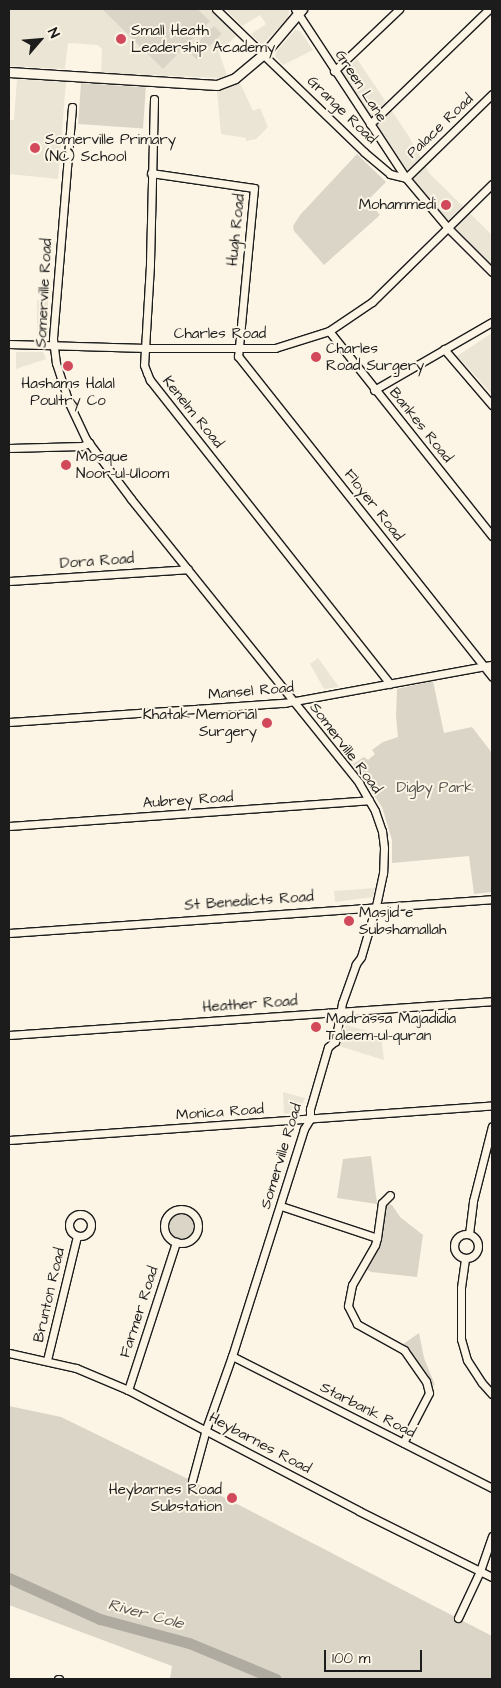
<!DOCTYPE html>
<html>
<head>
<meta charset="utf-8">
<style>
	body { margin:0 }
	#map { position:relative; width:501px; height:1688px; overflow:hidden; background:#fcf5e5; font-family:"Architects Daughter",sans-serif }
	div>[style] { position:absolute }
	.built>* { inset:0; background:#ebe5d6; transform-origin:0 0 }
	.green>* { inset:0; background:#dbd5c8; transform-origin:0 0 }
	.round { border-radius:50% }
	.river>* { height:11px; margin:-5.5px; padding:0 5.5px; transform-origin:5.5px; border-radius:5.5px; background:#b0aba1 }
	.roads { filter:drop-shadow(1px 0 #1c1c1c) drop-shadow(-1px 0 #1c1c1c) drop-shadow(0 1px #1c1c1c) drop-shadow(0 -1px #1c1c1c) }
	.minor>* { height:7px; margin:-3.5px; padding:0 3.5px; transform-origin:3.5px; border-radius:3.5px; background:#fcf5e5 }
	.minor>.ring { margin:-3.5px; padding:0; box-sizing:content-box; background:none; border:7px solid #fcf5e5; border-radius:50% }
	.major>* { height:9px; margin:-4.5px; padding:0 4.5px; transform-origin:4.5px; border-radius:4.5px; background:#fcf5e5 }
	.dots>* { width:14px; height:14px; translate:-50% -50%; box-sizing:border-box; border:2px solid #fcf5e5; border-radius:50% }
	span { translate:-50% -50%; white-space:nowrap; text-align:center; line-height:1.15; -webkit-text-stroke:4px #fcf5e5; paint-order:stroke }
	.poi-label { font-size:15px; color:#1c1c1c }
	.left { translate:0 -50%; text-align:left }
	.right { translate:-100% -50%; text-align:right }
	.street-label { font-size:15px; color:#1c1c1c }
	.park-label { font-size:15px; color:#555450 }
	.water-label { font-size:16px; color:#575551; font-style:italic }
	.frame { position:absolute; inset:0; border:10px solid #1c1c1c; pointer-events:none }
	.north { position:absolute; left:15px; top:15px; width:50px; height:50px; -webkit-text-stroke:4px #fcf5e5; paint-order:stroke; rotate:63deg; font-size:14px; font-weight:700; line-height:20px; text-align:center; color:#1c1c1c }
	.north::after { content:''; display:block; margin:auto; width:18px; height:22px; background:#1c1c1c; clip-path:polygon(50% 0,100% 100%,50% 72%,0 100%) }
	.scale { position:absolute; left:324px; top:1650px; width:98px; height:22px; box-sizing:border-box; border:2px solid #1c1c1c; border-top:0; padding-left:6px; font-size:15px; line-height:18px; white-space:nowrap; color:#1c1c1c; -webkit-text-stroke:4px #fcf5e5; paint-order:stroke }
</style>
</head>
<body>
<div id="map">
	<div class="built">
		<i style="clip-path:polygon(9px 9px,209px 9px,237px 35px,219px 53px,227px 75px,220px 78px,101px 73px,102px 49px,98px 45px,68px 43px,65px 69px,9px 66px)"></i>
		<i style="clip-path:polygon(225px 9px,288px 9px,289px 12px,288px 18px,262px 45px,251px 34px,266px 24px,260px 15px,242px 26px)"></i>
		<i style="clip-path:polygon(295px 30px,300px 31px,313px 50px,283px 65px,275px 56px,276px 52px)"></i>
		<i style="clip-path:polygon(357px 59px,408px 135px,430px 174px,492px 235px,492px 266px,448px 221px,402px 170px,340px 74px)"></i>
		<i style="clip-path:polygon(17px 79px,66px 82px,58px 179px,9px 174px,9px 120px,14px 120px)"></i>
		<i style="clip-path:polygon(240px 83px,253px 111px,260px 108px,268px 127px,256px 139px,246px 141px,246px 138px,221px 134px,217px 91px)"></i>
		<i style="left:37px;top:300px;width:11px;height:36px"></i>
		<i style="clip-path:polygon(492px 333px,492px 394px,457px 356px)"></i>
		<i style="clip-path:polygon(16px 352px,43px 352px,46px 359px,16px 369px)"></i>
		<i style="clip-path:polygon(318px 658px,339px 687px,324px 689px,310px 664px)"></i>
		<i style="clip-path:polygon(375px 888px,373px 897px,335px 902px,334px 891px)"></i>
		<i style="clip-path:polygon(346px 1025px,381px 1035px,384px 1060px,339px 1046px)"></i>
		<i style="clip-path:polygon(283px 1092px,305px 1098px,300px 1111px,284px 1114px)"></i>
	</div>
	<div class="green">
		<i style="clip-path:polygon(102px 9px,197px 9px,210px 21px,163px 69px)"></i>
		<i style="left:214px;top:26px;width:11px;height:36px;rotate:45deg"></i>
		<i style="left:81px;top:83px;width:65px;height:41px;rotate:4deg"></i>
		<i style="clip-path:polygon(357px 154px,386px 182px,368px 200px,380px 215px,324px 265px,294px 231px,293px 226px,300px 215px)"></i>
		<i style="clip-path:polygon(433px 681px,444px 733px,472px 727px,492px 753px,492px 892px,474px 894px,469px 856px,392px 863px,392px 840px,382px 807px,353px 764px,364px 757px,368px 760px,375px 754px,372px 750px,383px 742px,398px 737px,396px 716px,397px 689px)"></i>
		<i style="clip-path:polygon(371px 1156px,377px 1204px,337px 1198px,343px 1159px)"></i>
		<i style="clip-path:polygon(387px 1204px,392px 1205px,400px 1217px,423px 1235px,417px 1277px,371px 1272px,366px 1269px,377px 1248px)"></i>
		<i class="round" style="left:168px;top:1213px;width:26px;height:26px"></i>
		<i style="clip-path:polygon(419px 1333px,424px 1358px,435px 1385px,431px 1386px,419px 1365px,402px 1345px)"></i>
		<i style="clip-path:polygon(9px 1406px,61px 1417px,188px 1479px,191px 1483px,196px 1483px,235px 1503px,492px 1636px,492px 1679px,170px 1679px,172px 1666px,9px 1605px)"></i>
	</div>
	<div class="river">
		<i style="left:9px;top:1578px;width:100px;rotate:24.3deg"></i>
		<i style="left:100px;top:1619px;width:92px;rotate:15.1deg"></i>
		<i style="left:189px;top:1643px;width:94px;rotate:22.5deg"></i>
	</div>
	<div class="roads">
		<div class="minor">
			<i style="left:216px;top:9px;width:206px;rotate:44deg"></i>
			<i style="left:364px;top:152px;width:34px;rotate:40deg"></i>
			<i style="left:390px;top:174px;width:16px;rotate:14deg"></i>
			<i style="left:295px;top:9px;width:202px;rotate:56.7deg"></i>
			<i style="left:406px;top:178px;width:65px;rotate:50deg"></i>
			<i style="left:448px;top:228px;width:62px;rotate:45deg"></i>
			<i style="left:334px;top:71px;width:90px;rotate:-43.6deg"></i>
			<i style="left:154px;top:99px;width:166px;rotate:91.4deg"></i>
			<i style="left:150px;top:265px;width:100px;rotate:93.4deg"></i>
			<i style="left:144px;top:365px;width:9px;rotate:69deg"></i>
			<i style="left:147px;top:373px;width:8px;rotate:67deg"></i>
			<i style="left:150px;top:380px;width:387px;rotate:51.7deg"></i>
			<i style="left:72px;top:107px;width:233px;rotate:94.7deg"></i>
			<i style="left:53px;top:339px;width:24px;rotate:83deg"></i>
			<i style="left:56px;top:363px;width:40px;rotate:72deg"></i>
			<i style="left:68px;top:401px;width:42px;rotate:64.7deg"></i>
			<i style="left:86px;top:439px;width:75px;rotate:53.1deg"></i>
			<i style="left:131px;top:499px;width:364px;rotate:51.2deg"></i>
			<i style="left:359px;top:783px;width:32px;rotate:60deg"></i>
			<i style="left:375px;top:811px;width:21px;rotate:71deg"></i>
			<i style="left:382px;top:831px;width:17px;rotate:83deg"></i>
			<i style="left:384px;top:848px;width:25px;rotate:92deg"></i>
			<i style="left:383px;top:873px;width:34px;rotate:102deg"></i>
			<i style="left:376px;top:906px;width:53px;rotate:106.4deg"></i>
			<i style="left:361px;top:957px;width:9px;rotate:126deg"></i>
			<i style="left:356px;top:964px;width:41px;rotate:109.7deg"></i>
			<i style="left:342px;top:1003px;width:39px;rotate:100deg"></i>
			<i style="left:335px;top:1041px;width:9px;rotate:139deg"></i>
			<i style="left:328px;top:1047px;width:65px;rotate:106.2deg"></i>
			<i style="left:310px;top:1109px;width:10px;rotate:90deg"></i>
			<i style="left:310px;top:1119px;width:12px;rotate:121deg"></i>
			<i style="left:304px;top:1129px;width:238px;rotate:107.6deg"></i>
			<i style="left:232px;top:1356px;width:77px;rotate:109.6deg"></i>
			<i style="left:206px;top:1429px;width:54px;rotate:105.1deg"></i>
			<i style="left:370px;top:124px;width:165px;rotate:-44deg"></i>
			<i style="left:151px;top:173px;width:104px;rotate:8.3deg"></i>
			<i style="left:254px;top:188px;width:169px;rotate:95.4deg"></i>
			<i style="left:238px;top:356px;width:409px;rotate:51.6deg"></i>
			<i style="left:406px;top:178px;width:120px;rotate:-44.3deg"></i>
			<i style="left:329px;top:331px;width:262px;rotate:51.5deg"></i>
			<i style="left:9px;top:344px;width:137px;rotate:1.7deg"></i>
			<i style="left:146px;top:348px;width:129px"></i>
			<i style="left:275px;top:348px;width:57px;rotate:-17.5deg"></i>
			<i style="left:329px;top:331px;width:52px;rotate:-34deg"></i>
			<i style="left:372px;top:302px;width:168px;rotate:-44.5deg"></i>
			<i style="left:444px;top:349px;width:74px;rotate:49.4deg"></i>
			<i style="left:374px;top:390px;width:136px;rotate:-30deg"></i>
			<i style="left:9px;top:448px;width:73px;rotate:-1.6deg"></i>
			<i style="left:82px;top:446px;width:8px;rotate:-23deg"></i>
			<i style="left:9px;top:581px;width:179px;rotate:-3.8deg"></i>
			<i style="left:9px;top:722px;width:276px;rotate:-4deg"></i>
			<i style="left:284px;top:703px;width:211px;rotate:-10.4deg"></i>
			<i style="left:9px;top:826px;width:361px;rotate:-4.1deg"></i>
			<i style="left:9px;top:933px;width:484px;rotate:-4deg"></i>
			<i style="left:9px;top:1035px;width:484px;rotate:-4deg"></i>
			<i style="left:9px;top:1140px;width:484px;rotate:-4.1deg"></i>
			<i style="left:281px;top:1206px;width:101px;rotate:18.4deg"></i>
			<i style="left:377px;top:1238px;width:7px;rotate:106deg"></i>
			<i style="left:375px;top:1245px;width:46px;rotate:119.9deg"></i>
			<i style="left:352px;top:1285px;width:21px;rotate:101deg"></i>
			<i style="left:348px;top:1306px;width:20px;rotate:63deg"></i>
			<i style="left:357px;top:1324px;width:54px;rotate:29deg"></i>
			<i style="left:404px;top:1350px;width:38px;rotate:55deg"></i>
			<i style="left:426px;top:1381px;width:12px;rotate:76deg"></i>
			<i style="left:429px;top:1393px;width:56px;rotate:117.5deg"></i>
			<i class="ring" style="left:164px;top:1209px;width:27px;height:27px"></i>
			<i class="ring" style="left:69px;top:1214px;width:15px;height:15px"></i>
			<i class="ring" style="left:454px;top:1234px;width:17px;height:17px"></i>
			<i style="left:469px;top:1234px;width:33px;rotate:-83deg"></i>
			<i style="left:473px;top:1201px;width:77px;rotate:-75.8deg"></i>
			<i style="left:377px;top:1238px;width:35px;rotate:-82deg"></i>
			<i style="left:382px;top:1203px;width:11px;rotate:-45deg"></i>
			<i style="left:465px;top:1259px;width:29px;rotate:98deg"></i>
			<i style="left:461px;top:1288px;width:51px;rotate:90deg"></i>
			<i style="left:461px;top:1339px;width:22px;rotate:74deg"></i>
			<i style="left:467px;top:1360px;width:27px;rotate:57deg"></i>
			<i style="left:482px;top:1383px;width:15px;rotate:48deg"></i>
			<i style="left:9px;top:1353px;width:69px;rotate:12.6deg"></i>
			<i style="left:76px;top:1368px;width:56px;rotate:22.9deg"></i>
			<i style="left:128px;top:1390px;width:261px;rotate:27.6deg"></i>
			<i style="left:359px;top:1511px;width:148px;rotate:26.4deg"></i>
			<i style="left:232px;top:1356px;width:292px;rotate:26.9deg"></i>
			<i style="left:47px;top:1360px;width:128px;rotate:-76.4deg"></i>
			<i style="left:128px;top:1390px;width:156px;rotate:-72deg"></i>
			<i style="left:458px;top:1618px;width:52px;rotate:-64.9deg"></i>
			<i style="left:480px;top:1571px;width:37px;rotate:-71deg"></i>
			<i style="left:58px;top:1679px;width:1px"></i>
		</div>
		<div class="major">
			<i style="left:9px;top:72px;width:208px;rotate:3.6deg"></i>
			<i style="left:217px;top:85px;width:19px;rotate:-21deg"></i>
			<i style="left:235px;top:78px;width:38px;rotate:-40deg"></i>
			<i style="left:264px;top:54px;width:59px;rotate:-49.8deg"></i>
		</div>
	</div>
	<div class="dots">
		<i style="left:121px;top:39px;background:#d1495b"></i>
		<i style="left:35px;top:148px;background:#d1495b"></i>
		<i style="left:446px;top:205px;background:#d1495b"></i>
		<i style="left:316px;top:357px;background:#d1495b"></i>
		<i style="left:68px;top:366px;background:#d1495b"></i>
		<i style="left:66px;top:465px;background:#d1495b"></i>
		<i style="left:267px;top:723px;background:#d1495b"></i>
		<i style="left:349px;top:921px;background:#d1495b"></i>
		<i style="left:316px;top:1027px;background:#d1495b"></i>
		<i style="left:232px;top:1498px;background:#d1495b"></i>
	</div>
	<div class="poi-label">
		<span class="left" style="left:131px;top:39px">Small Heath<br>Leadership Academy</span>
		<span class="left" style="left:45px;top:148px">Somerville Primary<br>(NC) School</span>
		<span class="right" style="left:436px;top:205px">Mohammedi</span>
		<span class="left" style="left:326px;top:357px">Charles<br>Road Surgery</span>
		<span style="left:68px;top:392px">Hashams Halal<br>Poultry Co</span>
		<span class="left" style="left:76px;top:465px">Mosque<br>Noor-ul-Uloom</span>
		<span class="right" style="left:257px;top:723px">Khatak Memorial<br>Surgery</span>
		<span class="left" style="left:359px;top:921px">Masjid e<br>Subshamallah</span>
		<span class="left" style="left:326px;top:1027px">Madrassa Majadidia<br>Taleem-ul-quran</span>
		<span class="right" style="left:222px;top:1498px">Heybarnes Road<br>Substation</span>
	</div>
	<div class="street-label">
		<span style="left:361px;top:86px;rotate:57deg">Green Lane</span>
		<span style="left:342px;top:110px;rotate:44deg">Grange Road</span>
		<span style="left:440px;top:126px;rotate:-44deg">Palace Road</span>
		<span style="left:236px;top:230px;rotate:-84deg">Hugh Road</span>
		<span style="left:44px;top:293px;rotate:-87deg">Somerville Road</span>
		<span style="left:220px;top:334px">Charles Road</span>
		<span style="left:193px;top:412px;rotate:51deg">Kenelm Road</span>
		<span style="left:421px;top:425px;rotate:51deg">Bankes Road</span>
		<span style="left:374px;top:505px;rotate:52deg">Floyer Road</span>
		<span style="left:97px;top:561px;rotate:-4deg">Dora Road</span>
		<span style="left:251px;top:691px;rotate:-5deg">Mansel Road</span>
		<span style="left:346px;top:748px;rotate:53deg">Somerville Road</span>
		<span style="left:188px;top:800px;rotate:-4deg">Aubrey Road</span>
		<span style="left:249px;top:901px;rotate:-4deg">St Benedicts Road</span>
		<span style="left:250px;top:1004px;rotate:-4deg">Heather Road</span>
		<span style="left:220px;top:1112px;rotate:-4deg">Monica Road</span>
		<span style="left:281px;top:1156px;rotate:-73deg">Somerville Road</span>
		<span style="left:49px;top:1295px;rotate:-77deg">Brunton Road</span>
		<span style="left:139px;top:1312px;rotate:-72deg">Farmer Road</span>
		<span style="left:368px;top:1410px;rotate:27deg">Starbank Road</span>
		<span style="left:260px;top:1443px;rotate:28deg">Heybarnes Road</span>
	</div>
	<div class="park-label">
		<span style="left:435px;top:788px">Digby Park</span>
	</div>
	<div class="water-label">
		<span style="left:146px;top:1614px;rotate:15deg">River Cole</span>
	</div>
	<div class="frame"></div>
	<div class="north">N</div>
	<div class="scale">100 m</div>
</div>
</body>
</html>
